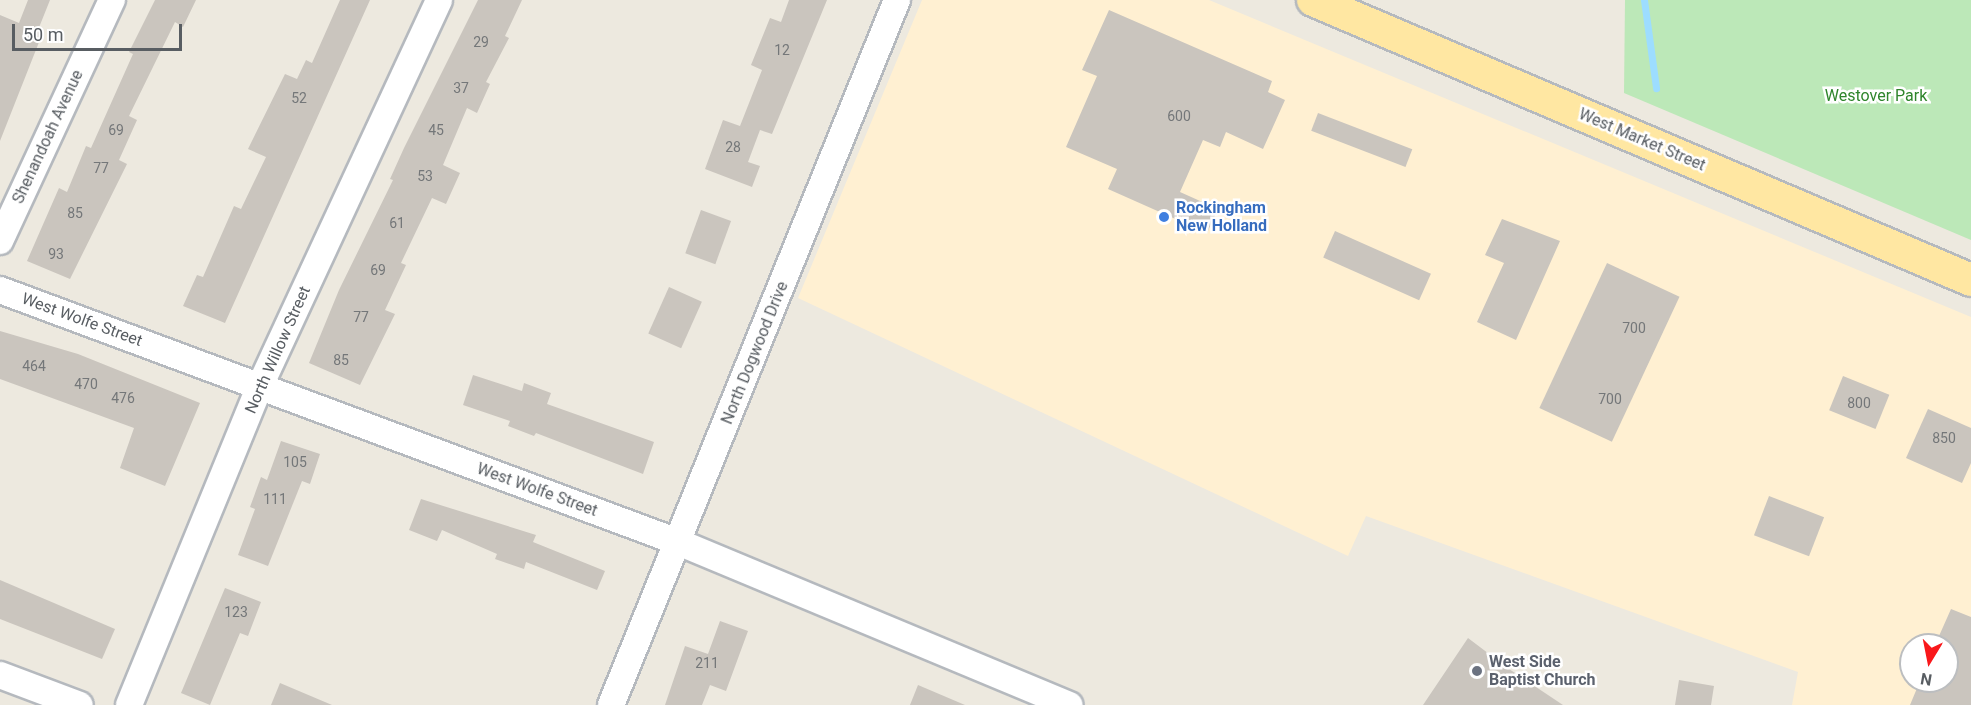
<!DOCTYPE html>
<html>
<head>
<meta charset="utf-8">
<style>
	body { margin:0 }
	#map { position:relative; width:1971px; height:705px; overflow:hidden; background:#ede9df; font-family:Roboto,sans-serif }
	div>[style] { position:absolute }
	.commercial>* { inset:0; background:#fff0d2 }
	.green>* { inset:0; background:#bce8b8 }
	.stream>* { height:7px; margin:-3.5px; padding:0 3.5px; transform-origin:3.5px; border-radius:3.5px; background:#9dddff }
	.building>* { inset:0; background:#cac5be; transform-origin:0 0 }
	.roads { filter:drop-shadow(2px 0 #b5b9be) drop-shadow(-2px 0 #b5b9be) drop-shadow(0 2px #b5b9be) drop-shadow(0 -2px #b5b9be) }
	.minor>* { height:26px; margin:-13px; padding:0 13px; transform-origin:13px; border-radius:13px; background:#fff }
	.major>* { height:32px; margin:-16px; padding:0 16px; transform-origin:16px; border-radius:16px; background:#ffe7a2 }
	.dots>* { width:16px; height:16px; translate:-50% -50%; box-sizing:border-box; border:3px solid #fff; border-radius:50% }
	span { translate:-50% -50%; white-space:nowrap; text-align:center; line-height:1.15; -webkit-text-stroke:5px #fff; paint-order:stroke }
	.number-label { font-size:14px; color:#747779 }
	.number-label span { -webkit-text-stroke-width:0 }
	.park-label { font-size:16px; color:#2f852c }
	.street-label { font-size:16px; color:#585d62 }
	.shop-label { font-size:16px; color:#366cbe; font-weight:700 }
	.left { translate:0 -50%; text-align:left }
	.worship-label { font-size:16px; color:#5b616d; font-weight:700 }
	.north { position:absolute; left:1899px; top:633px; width:60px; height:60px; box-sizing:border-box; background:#fff; border:2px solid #bcbec0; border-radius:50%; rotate:190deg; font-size:16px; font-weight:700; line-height:24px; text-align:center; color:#585d62 }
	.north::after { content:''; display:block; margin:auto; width:21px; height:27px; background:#f9181b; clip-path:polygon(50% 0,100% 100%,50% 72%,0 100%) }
	.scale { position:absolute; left:12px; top:24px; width:170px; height:27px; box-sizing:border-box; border:3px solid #585d62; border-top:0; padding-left:8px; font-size:18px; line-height:21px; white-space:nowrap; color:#585d62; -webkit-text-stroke:4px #fff; paint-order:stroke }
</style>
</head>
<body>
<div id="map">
	<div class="commercial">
		<i style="clip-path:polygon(evenodd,922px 0,1209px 0,1971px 317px,1971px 705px,1792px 705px,1798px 672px,1366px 516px,1348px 556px,798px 298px,922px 0,1911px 645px,1947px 645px,1947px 681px,1911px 681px,1911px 645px)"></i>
	</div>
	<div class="green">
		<i style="clip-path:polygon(1625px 0,1971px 0,1971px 240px,1624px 93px)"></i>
	</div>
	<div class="stream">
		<i style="left:1644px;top:0;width:89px;rotate:82.2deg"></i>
	</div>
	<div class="building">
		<i style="clip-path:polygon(28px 0,50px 0,38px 30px,43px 32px,0 141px,0 15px,19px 23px)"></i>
		<i style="clip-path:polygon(155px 0,196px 0,183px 27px,175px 22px,129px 116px,137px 120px,119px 160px,127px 164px,70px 279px,27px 261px,59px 188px,67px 192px,86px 146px,91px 148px,133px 54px,129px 52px)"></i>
		<i style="clip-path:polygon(340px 0,370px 0,225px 323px,183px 306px,197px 275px,203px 277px,234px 206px,241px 209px,266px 157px,248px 149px,285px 74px,297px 79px,306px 60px,312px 63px)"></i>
		<i style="clip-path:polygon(478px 0,522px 0,505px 36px,509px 38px,486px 82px,490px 84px,477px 113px,467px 108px,443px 165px,460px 173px,446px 204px,432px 198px,401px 263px,406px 265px,385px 310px,395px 314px,360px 385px,309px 363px,339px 290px,393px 180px,390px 179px,404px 148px)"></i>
		<i style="clip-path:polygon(789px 0,827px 0,772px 134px,760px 130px,748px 162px,760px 166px,752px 187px,705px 169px,723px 120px,740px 126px,762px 70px,751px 65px,770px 18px,781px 22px)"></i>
		<i style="clip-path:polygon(1109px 10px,1272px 81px,1268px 92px,1285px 100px,1263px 149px,1226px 132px,1220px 147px,1203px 140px,1180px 192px,1218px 209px,1207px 233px,1108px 189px,1117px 169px,1066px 147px,1097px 76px,1082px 70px)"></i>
		<i style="left:1318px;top:113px;width:101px;height:19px;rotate:21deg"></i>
		<i style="left:701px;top:210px;width:32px;height:46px;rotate:20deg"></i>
		<i style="clip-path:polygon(1502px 219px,1560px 241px,1516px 340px,1477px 322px,1504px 263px,1485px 255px)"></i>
		<i style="left:1335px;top:231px;width:105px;height:29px;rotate:24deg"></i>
		<i style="left:1607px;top:263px;width:80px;height:160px;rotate:25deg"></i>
		<i style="left:669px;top:287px;width:36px;height:51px;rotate:24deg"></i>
		<i style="clip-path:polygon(0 331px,78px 354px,200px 403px,165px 486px,120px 468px,134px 428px,0 379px)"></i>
		<i style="clip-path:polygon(473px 375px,522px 391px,524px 383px,551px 393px,547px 404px,654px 442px,643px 474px,536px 433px,534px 436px,508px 426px,510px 421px,463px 405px)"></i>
		<i style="left:1843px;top:376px;width:50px;height:37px;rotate:22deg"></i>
		<i style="clip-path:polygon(1928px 409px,1971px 428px,1971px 463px,1962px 483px,1906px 458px)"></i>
		<i style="clip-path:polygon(281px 441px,320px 454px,310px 484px,302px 481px,268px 566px,238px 555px,255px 509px,250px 507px,261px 477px,267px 480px)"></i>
		<i style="left:1769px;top:496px;width:59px;height:42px;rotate:21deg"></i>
		<i style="clip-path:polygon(421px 499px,536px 535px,533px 542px,605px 571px,597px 590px,526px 562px,524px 569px,495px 559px,497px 554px,442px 530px,437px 541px,409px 530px)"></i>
		<i style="clip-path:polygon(0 580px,115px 629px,102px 659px,0 619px)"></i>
		<i style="clip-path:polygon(225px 588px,261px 602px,248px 636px,240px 633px,210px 705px,181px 693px)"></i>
		<i style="clip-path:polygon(1951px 609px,1971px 617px,1971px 705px,1910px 705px,1920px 681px,1947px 681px,1947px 645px,1935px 645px)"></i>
		<i style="clip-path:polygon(720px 621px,748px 631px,726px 691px,710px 685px,702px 705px,665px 705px,685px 646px,708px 654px)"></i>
		<i style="clip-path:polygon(1468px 638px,1509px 669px,1563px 705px,1423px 705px)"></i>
		<i style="clip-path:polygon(1679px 680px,1714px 686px,1711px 705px,1675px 705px)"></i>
		<i style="clip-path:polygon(280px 683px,332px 705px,271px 705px)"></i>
		<i style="clip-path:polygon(918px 685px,965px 705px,910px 705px)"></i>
	</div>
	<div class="roads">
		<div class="minor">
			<i style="left:0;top:241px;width:266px;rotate:-65.1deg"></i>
			<i style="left:0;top:290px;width:723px;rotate:20.39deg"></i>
			<i style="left:678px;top:542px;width:424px;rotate:22.6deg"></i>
			<i style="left:0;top:675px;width:85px;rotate:20.6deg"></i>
			<i style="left:129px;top:705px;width:345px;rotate:-67.7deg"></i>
			<i style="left:260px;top:386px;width:425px;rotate:-65.1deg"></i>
			<i style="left:611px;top:705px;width:761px;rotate:-67.92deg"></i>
		</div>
		<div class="major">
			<i style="left:1313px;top:0;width:715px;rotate:23.05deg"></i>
		</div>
	</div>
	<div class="dots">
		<i style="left:1164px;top:217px;background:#3f7fe0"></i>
		<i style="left:1477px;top:671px;background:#6b7280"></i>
	</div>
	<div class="number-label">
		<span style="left:481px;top:42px">29</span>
		<span style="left:782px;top:50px">12</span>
		<span style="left:461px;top:88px">37</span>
		<span style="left:299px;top:98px">52</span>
		<span style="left:1179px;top:116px">600</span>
		<span style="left:116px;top:130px">69</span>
		<span style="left:436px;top:130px">45</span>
		<span style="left:733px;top:147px">28</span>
		<span style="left:101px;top:168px">77</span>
		<span style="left:425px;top:176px">53</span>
		<span style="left:75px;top:213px">85</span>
		<span style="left:397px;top:223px">61</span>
		<span style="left:56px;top:254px">93</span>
		<span style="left:378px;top:270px">69</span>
		<span style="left:361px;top:317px">77</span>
		<span style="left:1634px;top:328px">700</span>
		<span style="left:341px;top:360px">85</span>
		<span style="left:34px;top:366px">464</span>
		<span style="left:86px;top:384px">470</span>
		<span style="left:123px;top:398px">476</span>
		<span style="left:1610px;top:399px">700</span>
		<span style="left:1859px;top:403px">800</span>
		<span style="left:1944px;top:438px">850</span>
		<span style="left:295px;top:462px">105</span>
		<span style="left:275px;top:499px">111</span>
		<span style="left:236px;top:612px">123</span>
		<span style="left:707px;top:663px">211</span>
	</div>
	<div class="park-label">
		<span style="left:1876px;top:96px">Westover Park</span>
	</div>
	<div class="street-label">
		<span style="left:48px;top:137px;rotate:-65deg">Shenandoah Avenue</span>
		<span style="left:1642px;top:140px;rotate:23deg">West Market Street</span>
		<span style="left:82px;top:320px;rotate:20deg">West Wolfe Street</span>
		<span style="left:278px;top:350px;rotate:-66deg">North Willow Street</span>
		<span style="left:755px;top:353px;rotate:-68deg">North Dogwood Drive</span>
		<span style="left:537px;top:490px;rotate:20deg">West Wolfe Street</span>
	</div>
	<div class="shop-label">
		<span class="left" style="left:1176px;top:217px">Rockingham<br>New Holland</span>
	</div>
	<div class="worship-label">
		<span class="left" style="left:1489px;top:671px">West Side<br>Baptist Church</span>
	</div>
	<div class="north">N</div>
	<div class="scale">50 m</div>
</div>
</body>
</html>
